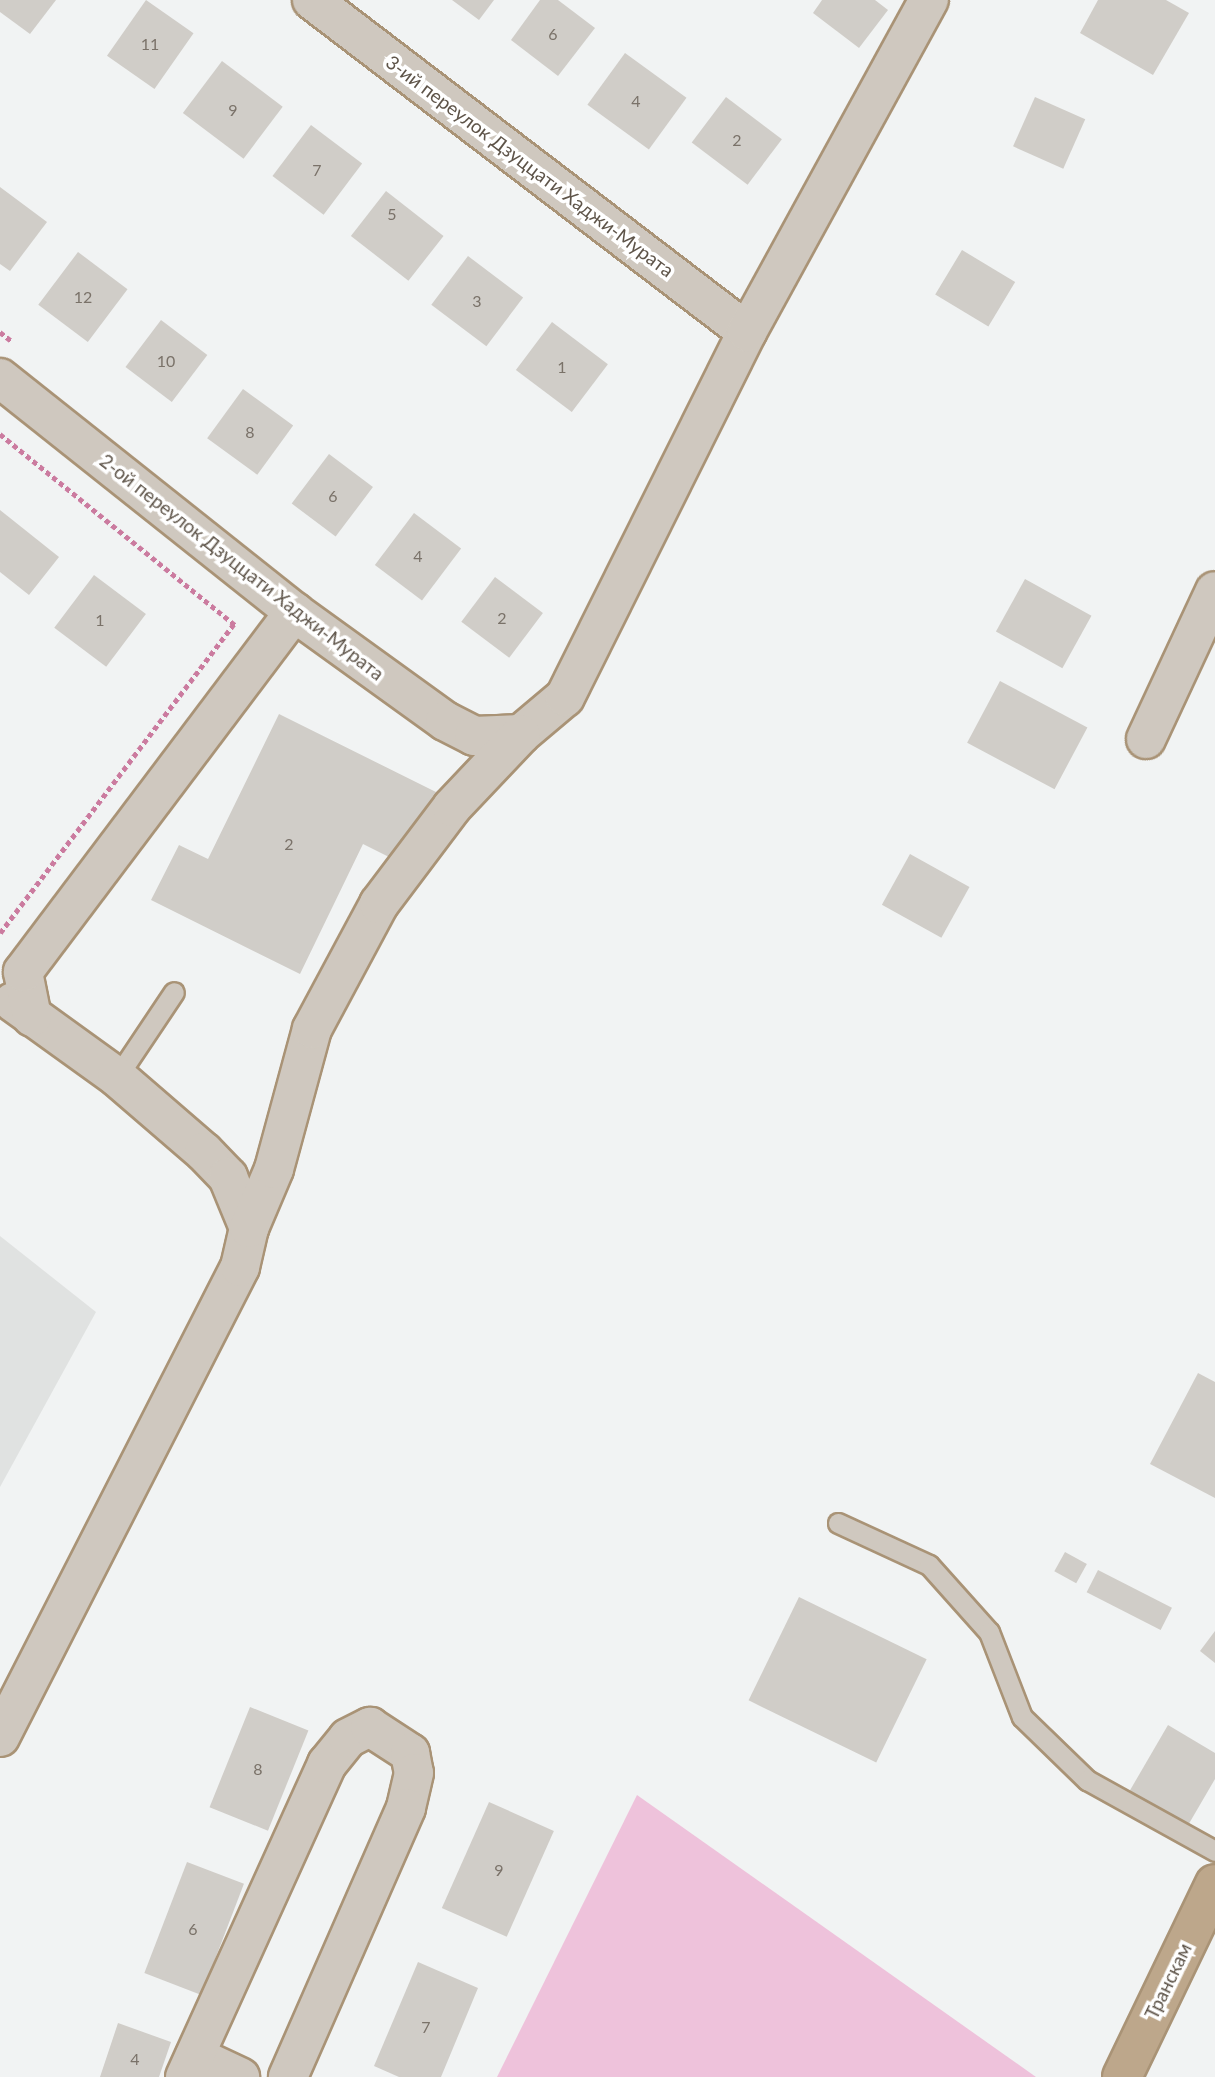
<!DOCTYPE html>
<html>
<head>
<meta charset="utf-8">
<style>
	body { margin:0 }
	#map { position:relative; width:1215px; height:2077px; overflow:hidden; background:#f1f3f3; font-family:Lato,sans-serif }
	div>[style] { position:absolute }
	.education>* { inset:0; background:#e0e2e1 }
	.green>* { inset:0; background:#eec2db }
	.building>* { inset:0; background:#d0cdc8; transform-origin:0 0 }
	.path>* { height:4.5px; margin-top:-2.25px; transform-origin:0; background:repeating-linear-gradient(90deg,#cb7b9f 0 5px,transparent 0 8.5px) }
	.roads { filter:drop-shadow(2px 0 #a99376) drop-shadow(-2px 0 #a99376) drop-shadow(0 2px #a99376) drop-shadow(0 -2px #a99376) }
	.lane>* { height:19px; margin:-9.5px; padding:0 9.5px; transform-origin:9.5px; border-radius:9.5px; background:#cfc8bf }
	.street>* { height:38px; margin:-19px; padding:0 19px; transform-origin:19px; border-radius:19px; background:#cfc8bf }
	.highway>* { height:38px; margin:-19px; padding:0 19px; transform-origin:19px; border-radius:19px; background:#bda78b }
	span { translate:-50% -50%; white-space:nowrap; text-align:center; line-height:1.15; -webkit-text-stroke:7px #fff; paint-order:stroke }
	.number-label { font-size:16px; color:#7a7269 }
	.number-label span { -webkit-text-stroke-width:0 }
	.street-label { font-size:19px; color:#5e5449 }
</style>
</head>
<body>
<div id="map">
	<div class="education">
		<i style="clip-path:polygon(0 1236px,96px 1312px,0 1487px)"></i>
	</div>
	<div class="green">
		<i style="clip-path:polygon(637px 1795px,1036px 2077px,497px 2077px)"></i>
	</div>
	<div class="building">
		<i style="clip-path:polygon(0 0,56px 0,30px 34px,0 12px)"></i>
		<i style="left:146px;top:0;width:58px;height:68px;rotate:35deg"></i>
		<i style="clip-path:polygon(452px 0,494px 0,479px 20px)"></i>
		<i style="clip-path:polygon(540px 0,558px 0,595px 28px,558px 76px,511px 40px)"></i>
		<i style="clip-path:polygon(822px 0,875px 0,888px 10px,859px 48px,813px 13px)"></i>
		<i style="clip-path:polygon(1098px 0,1166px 0,1189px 13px,1153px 75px,1080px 33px)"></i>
		<i style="left:625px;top:53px;width:76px;height:64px;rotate:36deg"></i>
		<i style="left:222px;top:61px;width:76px;height:65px;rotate:37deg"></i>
		<i style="left:726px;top:97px;width:70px;height:57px;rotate:37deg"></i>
		<i style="left:1035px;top:97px;width:55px;height:54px;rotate:24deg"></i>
		<i style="left:311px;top:125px;width:64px;height:64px;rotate:37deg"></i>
		<i style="clip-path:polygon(0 187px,47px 222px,10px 271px,0 264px)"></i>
		<i style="left:386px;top:191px;width:73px;height:57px;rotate:38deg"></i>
		<i style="left:962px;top:250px;width:62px;height:52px;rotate:31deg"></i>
		<i style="left:78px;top:252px;width:62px;height:66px;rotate:37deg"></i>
		<i style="left:468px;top:256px;width:69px;height:61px;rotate:37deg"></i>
		<i style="left:161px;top:320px;width:58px;height:59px;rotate:37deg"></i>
		<i style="left:552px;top:322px;width:70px;height:60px;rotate:37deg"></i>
		<i style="left:243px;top:389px;width:62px;height:61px;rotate:36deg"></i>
		<i style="left:329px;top:454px;width:55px;height:62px;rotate:37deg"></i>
		<i style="clip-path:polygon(0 510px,59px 557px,29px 595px,0 572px)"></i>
		<i style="left:414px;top:513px;width:59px;height:65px;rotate:37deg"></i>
		<i style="left:94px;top:575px;width:65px;height:66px;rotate:37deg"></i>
		<i style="left:495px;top:577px;width:60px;height:56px;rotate:37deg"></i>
		<i style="left:1025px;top:579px;width:76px;height:60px;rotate:29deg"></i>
		<i style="left:1000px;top:681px;width:99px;height:70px;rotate:28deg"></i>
		<i style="clip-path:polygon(279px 714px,438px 793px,403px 864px,363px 844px,300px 974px,151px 900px,179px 845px,208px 859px)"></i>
		<i style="left:910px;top:854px;width:68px;height:58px;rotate:29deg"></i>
		<i style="clip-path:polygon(1198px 1373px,1215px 1382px,1215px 1498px,1150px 1464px)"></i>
		<i style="left:1065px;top:1552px;width:25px;height:22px;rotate:29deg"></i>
		<i style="left:1098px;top:1570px;width:83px;height:25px;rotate:27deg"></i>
		<i style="left:799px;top:1597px;width:142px;height:115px;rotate:26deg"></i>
		<i style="clip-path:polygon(1215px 1631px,1215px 1663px,1200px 1651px)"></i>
		<i style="left:250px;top:1707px;width:63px;height:108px;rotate:22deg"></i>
		<i style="clip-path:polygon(1168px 1725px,1215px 1753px,1215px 1779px,1187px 1827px,1129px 1792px)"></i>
		<i style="left:489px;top:1802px;width:71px;height:116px;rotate:24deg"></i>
		<i style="left:187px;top:1862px;width:61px;height:119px;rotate:21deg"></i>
		<i style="clip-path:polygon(418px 1962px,478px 1988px,441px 2077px,399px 2077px,374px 2066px)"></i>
		<i style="clip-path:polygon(118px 2023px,171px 2042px,159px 2077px,100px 2077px)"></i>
	</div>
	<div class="path">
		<i style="left:0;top:332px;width:16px;rotate:38deg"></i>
		<i style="left:0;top:434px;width:304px;rotate:39.1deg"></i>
		<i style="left:0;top:933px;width:388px;rotate:-52.9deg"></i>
	</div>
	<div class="roads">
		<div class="lane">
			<i style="left:117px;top:1077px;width:102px;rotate:-56.2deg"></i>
			<i style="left:838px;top:1523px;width:100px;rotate:24.8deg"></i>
			<i style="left:929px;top:1565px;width:90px;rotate:48.2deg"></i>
			<i style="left:989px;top:1632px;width:91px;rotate:68.8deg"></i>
			<i style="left:1022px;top:1717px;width:91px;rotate:44.1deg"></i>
			<i style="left:1087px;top:1780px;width:146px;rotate:29deg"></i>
		</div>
		<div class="street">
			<i style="left:312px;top:0;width:547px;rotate:37.35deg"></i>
			<i style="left:0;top:378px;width:376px;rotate:38.5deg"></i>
			<i style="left:294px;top:612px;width:186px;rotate:35.8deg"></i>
			<i style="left:445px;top:721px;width:33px;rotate:27deg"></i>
			<i style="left:474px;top:736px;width:47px;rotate:-2.4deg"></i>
			<i style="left:521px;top:734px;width:57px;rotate:-40.1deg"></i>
			<i style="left:565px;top:697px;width:408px;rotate:-63.5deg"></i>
			<i style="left:747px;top:332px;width:379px;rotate:-61.3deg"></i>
			<i style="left:1146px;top:739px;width:163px;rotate:-65deg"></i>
			<i style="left:13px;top:1002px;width:128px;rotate:35.8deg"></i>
			<i style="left:117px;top:1077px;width:115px;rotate:40.8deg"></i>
			<i style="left:204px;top:1152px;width:35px;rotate:46deg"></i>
			<i style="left:228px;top:1177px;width:55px;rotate:67.6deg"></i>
			<i style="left:32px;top:1017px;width:46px;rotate:-101.3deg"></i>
			<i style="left:23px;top:972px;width:451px;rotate:-53deg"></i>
			<i style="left:0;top:1737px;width:528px;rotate:-62.95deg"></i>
			<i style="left:240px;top:1267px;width:40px;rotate:-77deg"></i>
			<i style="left:249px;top:1228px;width:64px;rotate:-67deg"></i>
			<i style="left:274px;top:1169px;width:145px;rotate:-74.8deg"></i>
			<i style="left:312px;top:1029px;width:142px;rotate:-61.8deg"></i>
			<i style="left:379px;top:904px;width:121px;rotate:-53deg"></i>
			<i style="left:452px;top:807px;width:100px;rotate:-46.6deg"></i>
			<i style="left:195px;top:2056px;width:50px;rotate:25deg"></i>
			<i style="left:185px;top:2077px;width:344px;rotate:-65.6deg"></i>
			<i style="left:327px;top:1764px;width:33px;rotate:-51deg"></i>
			<i style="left:348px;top:1738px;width:25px;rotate:-27deg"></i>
			<i style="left:370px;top:1727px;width:48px;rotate:33deg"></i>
			<i style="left:410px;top:1753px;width:20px;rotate:79deg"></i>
			<i style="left:414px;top:1773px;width:36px;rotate:103deg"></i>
			<i style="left:406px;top:1808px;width:294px;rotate:113.7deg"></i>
		</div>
		<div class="highway">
			<i style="left:1122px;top:2077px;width:214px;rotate:-64.3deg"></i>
		</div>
	</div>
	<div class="number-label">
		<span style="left:553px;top:34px">6</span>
		<span style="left:150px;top:44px">11</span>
		<span style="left:636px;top:101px">4</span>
		<span style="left:233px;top:110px">9</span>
		<span style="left:737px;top:140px">2</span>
		<span style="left:317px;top:170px">7</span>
		<span style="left:392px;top:214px">5</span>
		<span style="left:83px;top:297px">12</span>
		<span style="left:477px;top:301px">3</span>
		<span style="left:166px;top:361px">10</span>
		<span style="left:562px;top:367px">1</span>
		<span style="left:250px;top:432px">8</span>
		<span style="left:333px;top:496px">6</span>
		<span style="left:418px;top:556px">4</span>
		<span style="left:502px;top:618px">2</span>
		<span style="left:100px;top:620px">1</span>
		<span style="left:289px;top:844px">2</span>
		<span style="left:258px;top:1769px">8</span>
		<span style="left:499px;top:1870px">9</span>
		<span style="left:193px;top:1929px">6</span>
		<span style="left:426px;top:2027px">7</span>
		<span style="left:135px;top:2059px">4</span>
	</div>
	<div class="street-label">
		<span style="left:530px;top:166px;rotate:37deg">3-ий переулок Дзуццати Хаджи-Мурата</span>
		<span style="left:242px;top:567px;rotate:38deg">2-ой переулок Дзуццати Хаджи-Мурата</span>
		<span style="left:1168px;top:1981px;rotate:-64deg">Транскам</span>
	</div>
</div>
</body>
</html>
